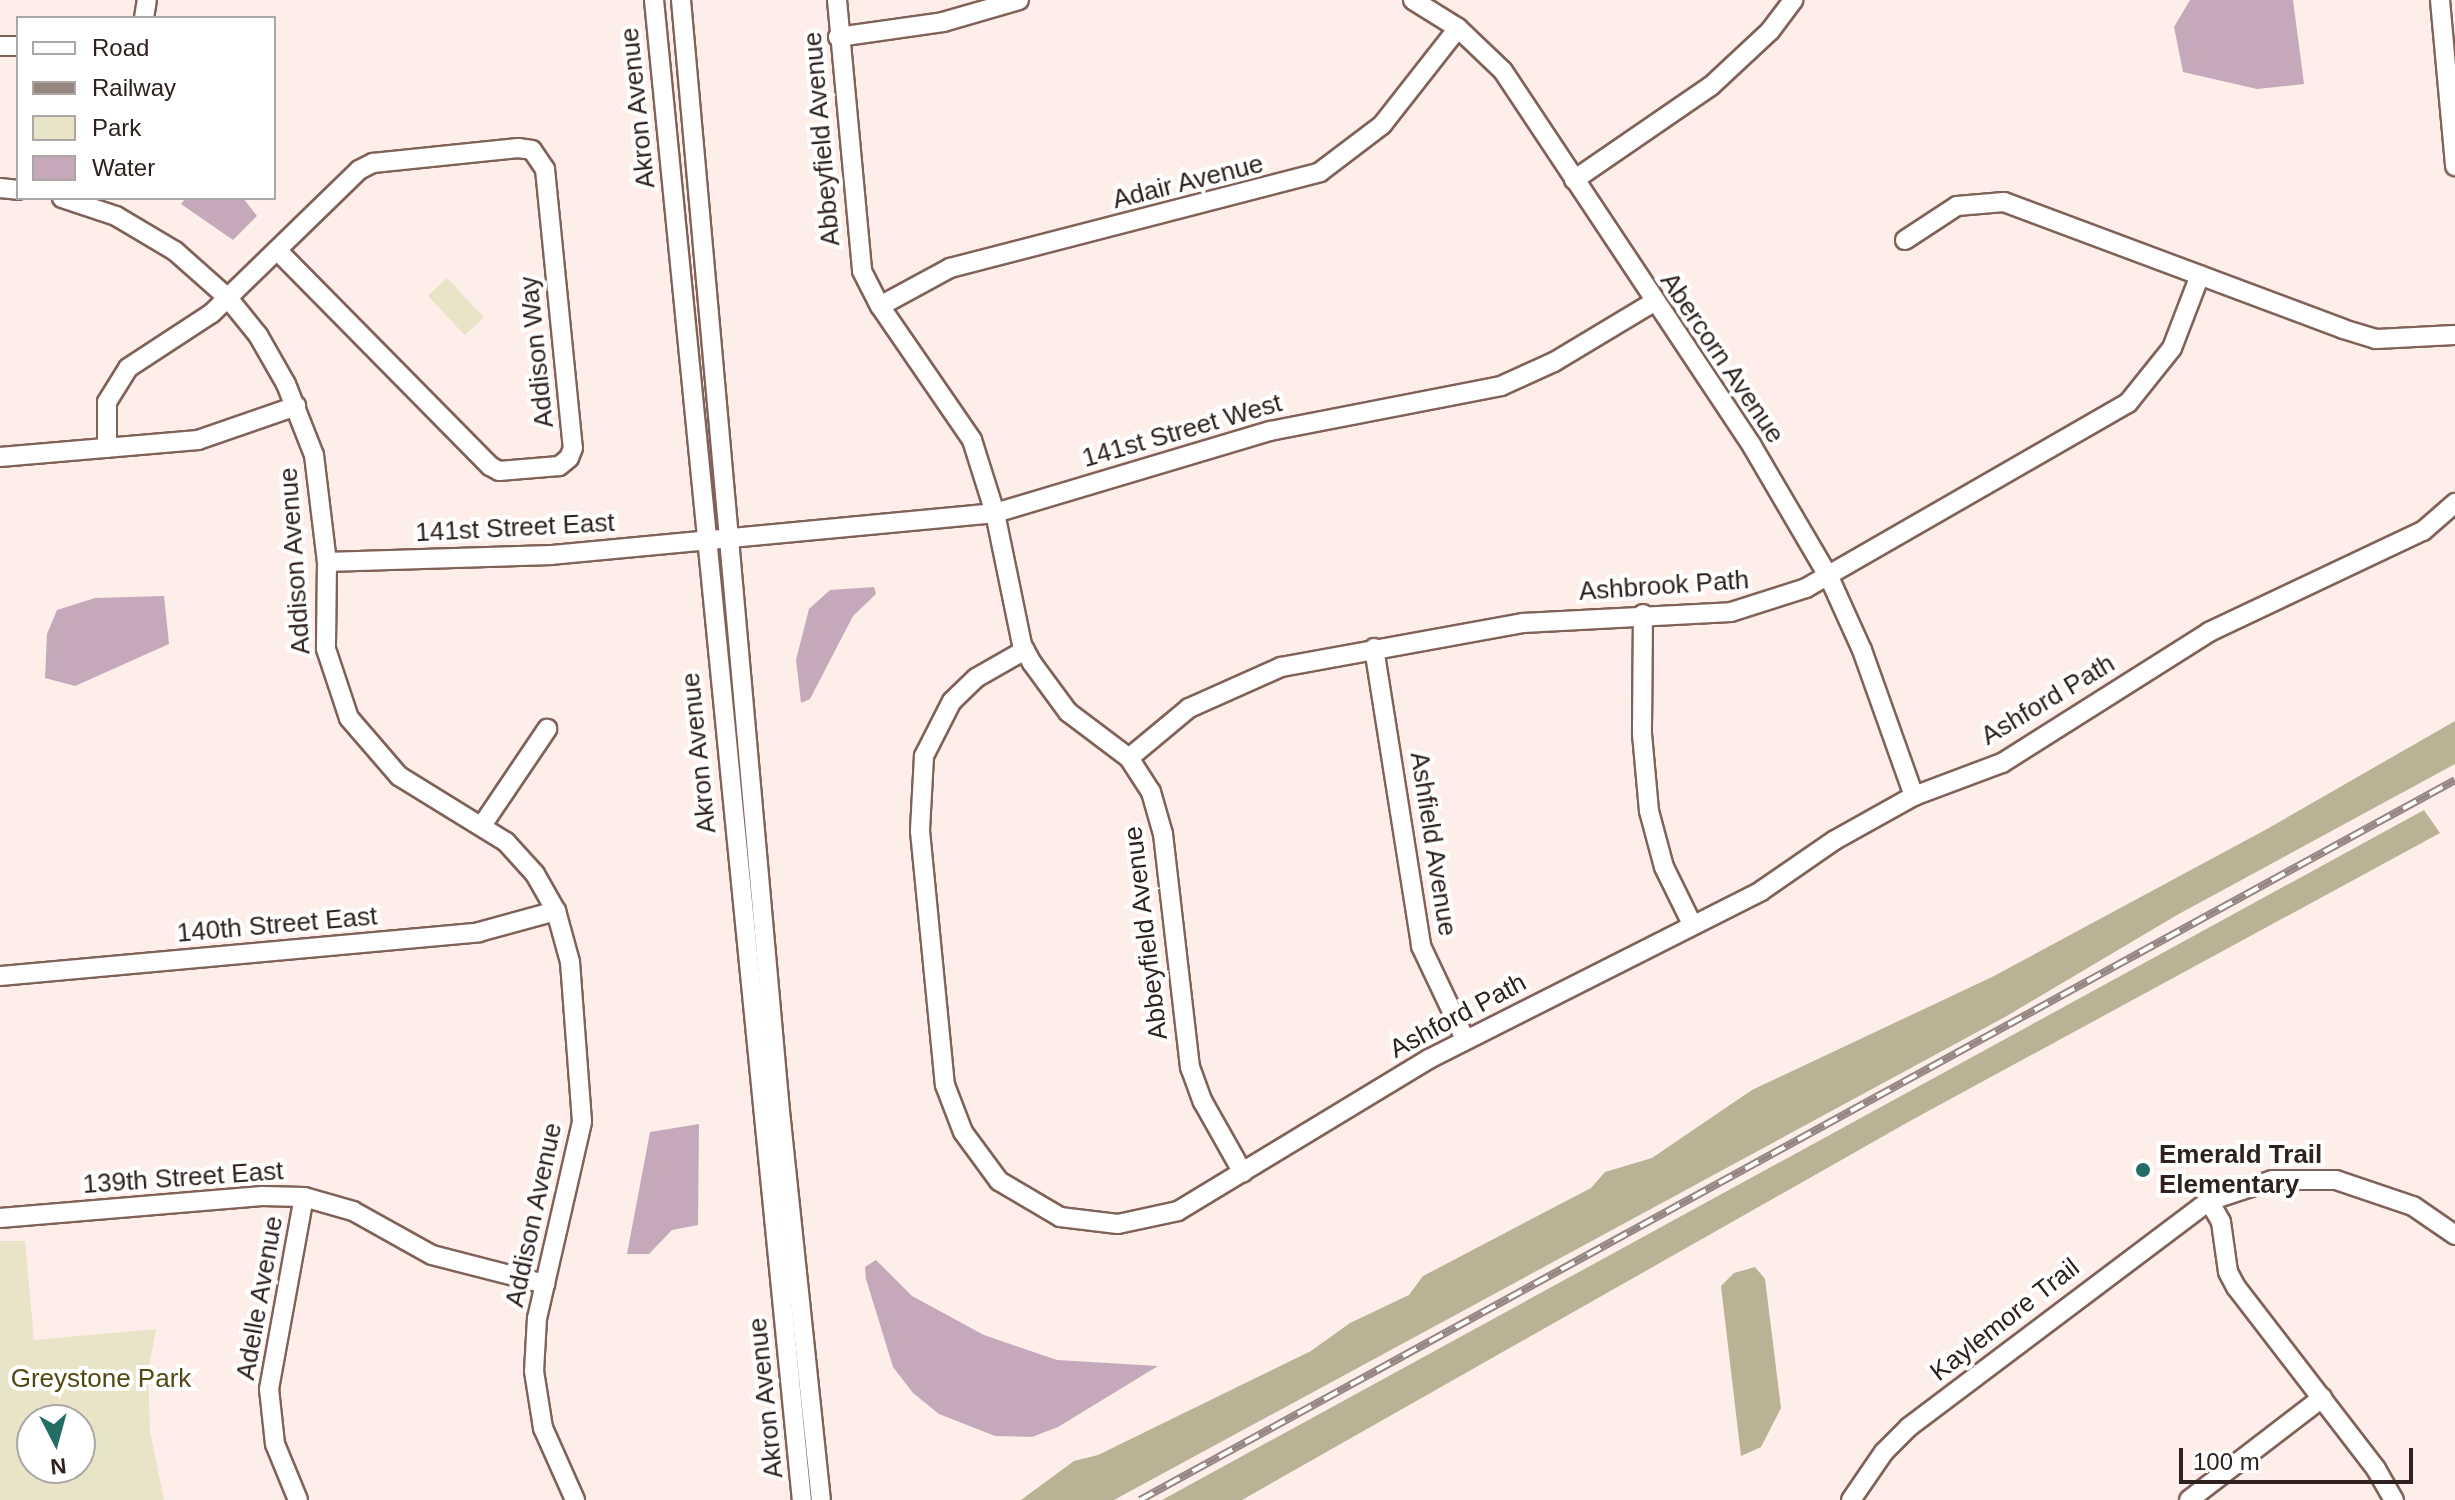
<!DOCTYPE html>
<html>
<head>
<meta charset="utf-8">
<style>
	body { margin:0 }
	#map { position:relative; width:2455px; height:1500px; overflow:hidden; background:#fdeee9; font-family:Arial,sans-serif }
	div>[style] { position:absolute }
	.green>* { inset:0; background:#e9e3c7; transform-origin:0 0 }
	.forest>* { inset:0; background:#b9b295 }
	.water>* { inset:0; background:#c5a9bb }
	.roads { filter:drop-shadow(2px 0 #816258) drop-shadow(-2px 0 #816258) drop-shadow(0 2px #816258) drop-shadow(0 -2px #816258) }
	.minor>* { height:18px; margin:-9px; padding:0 9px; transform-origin:9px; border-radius:9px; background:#fff }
	.rail>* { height:8px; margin-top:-4px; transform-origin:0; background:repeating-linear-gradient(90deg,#fff 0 15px,#958682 0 30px); box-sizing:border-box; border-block:2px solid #958682 }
	.dots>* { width:22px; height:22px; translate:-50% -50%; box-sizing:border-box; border:4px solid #fff; border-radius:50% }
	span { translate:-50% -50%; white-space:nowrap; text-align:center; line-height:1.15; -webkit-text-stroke:8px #fff; paint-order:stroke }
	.street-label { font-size:26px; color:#2f211d }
	.poi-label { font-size:26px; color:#2f211d; font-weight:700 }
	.left { translate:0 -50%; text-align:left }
	.park-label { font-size:26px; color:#534813 }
	.legend { position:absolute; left:16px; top:16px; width:260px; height:184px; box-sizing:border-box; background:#fff; border:2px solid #aca6a5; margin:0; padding:10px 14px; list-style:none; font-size:24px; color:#2f211d }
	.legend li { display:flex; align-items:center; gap:16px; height:40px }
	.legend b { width:40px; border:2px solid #aca6a5 }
	.north { position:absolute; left:16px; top:1404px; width:80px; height:80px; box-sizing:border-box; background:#fff; border:2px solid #aca6a5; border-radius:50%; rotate:174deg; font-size:22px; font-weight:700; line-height:32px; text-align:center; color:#2f211d }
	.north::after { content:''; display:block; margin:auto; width:28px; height:36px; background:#246d65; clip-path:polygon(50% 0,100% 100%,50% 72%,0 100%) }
	.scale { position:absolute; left:2179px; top:1448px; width:234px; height:36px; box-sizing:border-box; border:4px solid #2f211d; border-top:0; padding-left:10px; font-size:24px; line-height:28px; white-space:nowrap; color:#2f211d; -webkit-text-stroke:6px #fff; paint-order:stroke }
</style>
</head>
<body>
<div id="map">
	<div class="green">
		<i style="left:447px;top:278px;width:54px;height:26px;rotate:47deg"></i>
		<i style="clip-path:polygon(evenodd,0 1241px,25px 1241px,34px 1340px,156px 1329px,148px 1373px,150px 1431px,164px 1500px,0 1500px,0 1241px,32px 1420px,80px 1420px,80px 1468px,32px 1468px,32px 1420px)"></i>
	</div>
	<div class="forest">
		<i style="clip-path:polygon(2455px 721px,2455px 764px,2177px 915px,2005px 1017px,1114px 1500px,1021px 1500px,1074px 1461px,1098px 1455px,1311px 1351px,1350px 1323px,1409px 1295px,1423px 1276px,1591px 1188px,1605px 1172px,1652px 1158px,1752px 1090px,1992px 977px,2267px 829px)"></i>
		<i style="clip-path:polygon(2424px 810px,2440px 833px,1910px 1121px,1242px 1500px,1162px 1500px)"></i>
		<i style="clip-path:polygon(1755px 1267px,1765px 1279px,1781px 1408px,1761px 1447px,1741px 1456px,1721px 1286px,1734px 1273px)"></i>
	</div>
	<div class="water">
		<i style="clip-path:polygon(2190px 0,2293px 0,2304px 84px,2257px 89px,2183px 72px,2174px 27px)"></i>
		<i style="clip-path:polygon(186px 198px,243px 198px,257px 216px,233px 240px,181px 204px)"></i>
		<i style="clip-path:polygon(874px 587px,876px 594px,853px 616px,810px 699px,801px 703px,796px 660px,809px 609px,830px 590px)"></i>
		<i style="clip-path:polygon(164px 596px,169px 644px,75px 686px,45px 678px,47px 634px,57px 610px,95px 598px)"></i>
		<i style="clip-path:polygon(699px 1124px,698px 1225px,672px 1230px,649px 1254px,627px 1254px,650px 1132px)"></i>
		<i style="clip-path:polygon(876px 1260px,912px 1296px,984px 1335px,1057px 1360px,1158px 1366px,1058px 1427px,1032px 1437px,995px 1436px,939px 1414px,913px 1393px,893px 1367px,866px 1279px,865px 1267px)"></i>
	</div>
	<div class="roads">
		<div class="minor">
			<i style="left:654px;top:0;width:1507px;rotate:84.37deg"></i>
			<i style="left:681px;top:0;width:1115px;rotate:84.91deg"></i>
			<i style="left:780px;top:1111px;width:391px;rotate:84deg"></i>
			<i style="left:837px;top:0;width:272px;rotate:84.7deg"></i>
			<i style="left:862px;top:271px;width:39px;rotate:63deg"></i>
			<i style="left:880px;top:306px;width:163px;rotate:55.5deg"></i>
			<i style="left:972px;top:440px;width:77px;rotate:72.5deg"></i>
			<i style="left:995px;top:513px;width:135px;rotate:78.4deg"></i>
			<i style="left:1022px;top:645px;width:21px;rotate:61deg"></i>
			<i style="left:1032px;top:663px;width:61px;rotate:53.7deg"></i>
			<i style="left:1068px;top:712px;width:76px;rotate:37deg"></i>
			<i style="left:1129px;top:758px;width:40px;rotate:57.1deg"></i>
			<i style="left:1151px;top:792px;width:44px;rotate:74.1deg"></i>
			<i style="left:1163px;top:834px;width:235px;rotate:83.4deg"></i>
			<i style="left:1190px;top:1067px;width:37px;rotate:70deg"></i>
			<i style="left:1203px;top:1102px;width:81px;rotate:60.6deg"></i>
			<i style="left:1413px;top:0;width:53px;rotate:31.9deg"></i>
			<i style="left:1458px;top:28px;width:62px;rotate:43.7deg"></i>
			<i style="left:1503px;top:71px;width:450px;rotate:56.4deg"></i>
			<i style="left:1752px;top:446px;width:152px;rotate:59.6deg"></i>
			<i style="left:1829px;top:577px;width:80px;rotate:65.7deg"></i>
			<i style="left:1862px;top:650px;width:155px;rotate:70.4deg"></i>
			<i style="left:2440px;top:0;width:167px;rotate:84.8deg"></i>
			<i style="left:144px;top:18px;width:18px;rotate:-81deg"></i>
			<i style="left:838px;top:37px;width:106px;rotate:-8.1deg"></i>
			<i style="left:943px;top:22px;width:79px;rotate:-16.1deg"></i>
			<i style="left:0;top:46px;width:18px"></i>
			<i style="left:1574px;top:180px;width:166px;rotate:-34.5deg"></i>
			<i style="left:1711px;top:86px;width:81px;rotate:-43deg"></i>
			<i style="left:1770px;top:31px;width:39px;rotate:-53deg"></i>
			<i style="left:0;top:188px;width:18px;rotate:6deg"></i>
			<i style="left:62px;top:198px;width:57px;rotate:18.4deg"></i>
			<i style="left:116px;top:216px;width:69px;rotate:30.7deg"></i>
			<i style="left:175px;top:251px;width:71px;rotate:41.6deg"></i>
			<i style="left:228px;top:298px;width:48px;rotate:51deg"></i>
			<i style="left:258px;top:335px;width:56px;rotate:60.3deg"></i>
			<i style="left:286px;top:384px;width:76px;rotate:68.5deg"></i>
			<i style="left:314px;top:455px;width:108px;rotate:83.1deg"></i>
			<i style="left:327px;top:562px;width:87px;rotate:90.7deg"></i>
			<i style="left:326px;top:649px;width:73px;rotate:71.6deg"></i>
			<i style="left:349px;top:718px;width:77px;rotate:49.2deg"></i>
			<i style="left:399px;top:776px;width:126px;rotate:31.7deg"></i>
			<i style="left:506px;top:842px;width:43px;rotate:47.8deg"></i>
			<i style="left:535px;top:874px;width:43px;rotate:60.4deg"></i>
			<i style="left:556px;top:911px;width:53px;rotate:74.6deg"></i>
			<i style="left:570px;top:962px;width:160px;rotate:85.7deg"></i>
			<i style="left:582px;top:1122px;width:201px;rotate:102.9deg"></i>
			<i style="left:537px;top:1318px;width:53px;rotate:93.2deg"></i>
			<i style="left:534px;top:1371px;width:58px;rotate:81deg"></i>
			<i style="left:543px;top:1428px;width:79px;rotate:66deg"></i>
			<i style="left:1905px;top:240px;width:62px;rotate:-33.2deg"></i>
			<i style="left:1957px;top:206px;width:47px;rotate:-4.9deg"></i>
			<i style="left:2004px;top:202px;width:362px;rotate:20.5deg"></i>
			<i style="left:2343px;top:329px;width:34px;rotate:17deg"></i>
			<i style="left:2376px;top:339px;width:79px;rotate:-2.9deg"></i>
			<i style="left:880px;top:306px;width:80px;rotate:-28.5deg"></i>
			<i style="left:950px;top:268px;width:382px;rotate:-14.5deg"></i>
			<i style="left:1320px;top:172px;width:78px;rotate:-37.2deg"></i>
			<i style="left:1382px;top:125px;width:123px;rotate:-51.9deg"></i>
			<i style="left:107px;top:448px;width:46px;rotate:-90deg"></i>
			<i style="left:107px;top:402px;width:40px;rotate:-58deg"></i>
			<i style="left:128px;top:368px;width:100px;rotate:-33.2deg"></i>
			<i style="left:212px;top:313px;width:205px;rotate:-44.2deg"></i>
			<i style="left:359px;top:170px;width:16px;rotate:-27deg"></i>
			<i style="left:373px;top:163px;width:146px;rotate:-5.9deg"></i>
			<i style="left:518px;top:148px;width:14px;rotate:8deg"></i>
			<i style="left:532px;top:150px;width:23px;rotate:56deg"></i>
			<i style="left:545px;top:169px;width:280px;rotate:84.3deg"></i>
			<i style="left:573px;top:448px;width:11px;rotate:112deg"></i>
			<i style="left:569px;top:458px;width:13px;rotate:141deg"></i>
			<i style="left:559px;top:466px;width:60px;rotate:175.2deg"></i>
			<i style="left:499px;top:471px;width:10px;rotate:-151deg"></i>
			<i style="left:490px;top:466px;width:303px;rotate:-134.6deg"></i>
			<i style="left:0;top:457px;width:199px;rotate:-4.9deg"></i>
			<i style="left:198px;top:440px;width:104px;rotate:-19.1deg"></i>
			<i style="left:327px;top:562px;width:224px;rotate:-1.8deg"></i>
			<i style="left:551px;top:555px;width:446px;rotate:-5.4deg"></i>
			<i style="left:995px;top:513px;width:287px;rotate:-16.6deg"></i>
			<i style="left:1270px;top:431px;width:235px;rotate:-11deg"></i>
			<i style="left:1501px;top:386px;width:58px;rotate:-24.4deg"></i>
			<i style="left:1554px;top:362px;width:117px;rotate:-31deg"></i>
			<i style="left:1643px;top:614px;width:120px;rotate:90.5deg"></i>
			<i style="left:1642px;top:734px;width:77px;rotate:84.8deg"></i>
			<i style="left:1649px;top:811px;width:58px;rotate:75deg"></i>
			<i style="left:1664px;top:867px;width:64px;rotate:63.8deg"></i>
			<i style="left:1374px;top:648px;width:302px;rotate:81deg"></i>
			<i style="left:1421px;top:946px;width:103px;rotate:64.7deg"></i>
			<i style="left:1025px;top:650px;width:56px;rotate:150.3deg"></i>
			<i style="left:976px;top:678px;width:33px;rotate:136deg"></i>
			<i style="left:952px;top:701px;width:62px;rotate:117deg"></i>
			<i style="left:924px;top:756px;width:75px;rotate:93.1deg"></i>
			<i style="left:920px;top:831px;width:255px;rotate:84.4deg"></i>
			<i style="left:945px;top:1085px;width:50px;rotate:69deg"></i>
			<i style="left:963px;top:1132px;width:61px;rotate:53.7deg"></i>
			<i style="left:999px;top:1181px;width:71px;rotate:30.5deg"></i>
			<i style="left:1060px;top:1217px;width:58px;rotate:6.9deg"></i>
			<i style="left:1118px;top:1224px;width:61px;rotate:-12.2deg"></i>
			<i style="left:1178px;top:1211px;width:293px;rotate:-31.2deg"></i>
			<i style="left:1429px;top:1059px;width:372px;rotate:-26.8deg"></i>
			<i style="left:1761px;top:891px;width:90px;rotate:-34.6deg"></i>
			<i style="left:1835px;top:840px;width:90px;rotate:-29.1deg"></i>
			<i style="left:1914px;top:796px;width:94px;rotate:-20.6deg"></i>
			<i style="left:2002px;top:763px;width:245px;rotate:-32.3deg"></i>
			<i style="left:2209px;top:632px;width:237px;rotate:-25.3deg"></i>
			<i style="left:2423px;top:531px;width:43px;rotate:-41.2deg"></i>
			<i style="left:1129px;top:758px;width:78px;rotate:-39.8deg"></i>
			<i style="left:1189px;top:708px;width:101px;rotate:-24deg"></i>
			<i style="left:1281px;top:667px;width:246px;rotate:-10.3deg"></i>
			<i style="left:1523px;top:623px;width:208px;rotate:-3deg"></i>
			<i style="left:1731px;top:612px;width:79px;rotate:-17.7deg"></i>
			<i style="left:1806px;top:588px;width:371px;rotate:-29.9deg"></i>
			<i style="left:2128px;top:403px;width:70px;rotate:-51.3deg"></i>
			<i style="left:2172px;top:348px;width:78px;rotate:-69deg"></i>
			<i style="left:483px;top:824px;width:115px;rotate:-56deg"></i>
			<i style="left:0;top:976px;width:481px;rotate:-5.2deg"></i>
			<i style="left:479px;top:932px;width:80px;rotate:-15.3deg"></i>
			<i style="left:2209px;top:1201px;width:24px;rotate:60deg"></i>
			<i style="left:2221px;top:1222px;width:50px;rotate:82deg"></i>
			<i style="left:2228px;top:1272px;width:17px;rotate:62deg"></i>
			<i style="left:2236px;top:1287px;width:230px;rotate:52.4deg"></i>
			<i style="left:2376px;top:1469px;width:36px;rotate:60deg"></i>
			<i style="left:0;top:1218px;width:263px;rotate:-4.8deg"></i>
			<i style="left:262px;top:1196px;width:42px;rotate:1.4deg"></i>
			<i style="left:304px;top:1197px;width:51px;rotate:15.9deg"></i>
			<i style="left:353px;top:1211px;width:90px;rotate:29.1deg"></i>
			<i style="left:432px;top:1255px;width:117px;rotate:14.4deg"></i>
			<i style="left:298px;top:1500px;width:61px;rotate:-112.3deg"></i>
			<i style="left:275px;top:1444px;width:55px;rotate:-96.2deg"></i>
			<i style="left:269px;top:1389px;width:195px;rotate:-79.7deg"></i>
			<i style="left:1851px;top:1500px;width:58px;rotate:-55.5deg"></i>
			<i style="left:1884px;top:1452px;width:35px;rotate:-45deg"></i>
			<i style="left:1909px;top:1427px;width:376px;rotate:-37deg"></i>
			<i style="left:2209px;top:1201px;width:66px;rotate:-18.4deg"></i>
			<i style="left:2272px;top:1180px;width:64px"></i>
			<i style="left:2336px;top:1180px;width:81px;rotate:18.7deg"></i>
			<i style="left:2413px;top:1206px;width:51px;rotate:34.6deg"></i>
			<i style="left:2189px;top:1500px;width:168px;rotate:-37.5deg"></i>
		</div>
	</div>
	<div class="rail">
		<i style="left:1140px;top:1500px;width:1499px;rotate:-28.7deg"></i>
	</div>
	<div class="dots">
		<i style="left:2143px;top:1170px;background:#246d65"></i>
	</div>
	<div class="street-label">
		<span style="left:638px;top:108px;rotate:-96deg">Akron Avenue</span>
		<span style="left:822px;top:139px;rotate:-95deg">Abbeyfield Avenue</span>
		<span style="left:1188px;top:182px;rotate:-14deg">Adair Avenue</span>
		<span style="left:537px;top:352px;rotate:-96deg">Addison Way</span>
		<span style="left:1722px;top:358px;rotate:56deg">Abercorn Avenue</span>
		<span style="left:1182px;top:431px;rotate:-16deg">141st Street West</span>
		<span style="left:515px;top:528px;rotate:-3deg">141st Street East</span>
		<span style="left:295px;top:561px;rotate:-94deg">Addison Avenue</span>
		<span style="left:1664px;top:586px;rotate:-4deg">Ashbrook Path</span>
		<span style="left:2048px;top:700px;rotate:-31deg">Ashford Path</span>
		<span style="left:699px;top:753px;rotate:-96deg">Akron Avenue</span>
		<span style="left:1433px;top:844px;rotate:81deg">Ashfield Avenue</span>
		<span style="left:277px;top:925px;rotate:-5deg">140th Street East</span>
		<span style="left:1146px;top:933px;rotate:-97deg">Abbeyfield Avenue</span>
		<span style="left:1458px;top:1016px;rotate:-28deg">Ashford Path</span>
		<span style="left:183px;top:1178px;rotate:-4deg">139th Street East</span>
		<span style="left:534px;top:1215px;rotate:-78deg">Addison Avenue</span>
		<span style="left:260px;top:1298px;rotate:-80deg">Adelle Avenue</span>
		<span style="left:2005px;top:1320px;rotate:-38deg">Kaylemore Trail</span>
		<span style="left:766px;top:1398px;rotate:-96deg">Akron Avenue</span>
	</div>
	<div class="poi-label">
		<span class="left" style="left:2159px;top:1170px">Emerald Trail<br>Elementary</span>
	</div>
	<div class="park-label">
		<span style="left:101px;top:1379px">Greystone Park</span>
	</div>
	<ul class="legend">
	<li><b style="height:10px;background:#fff"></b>Road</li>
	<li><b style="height:10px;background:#958682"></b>Railway</li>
	<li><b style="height:22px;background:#e9e3c7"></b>Park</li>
	<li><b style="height:22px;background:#c5a9bb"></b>Water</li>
	</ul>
	<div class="north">N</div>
	<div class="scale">100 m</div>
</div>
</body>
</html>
